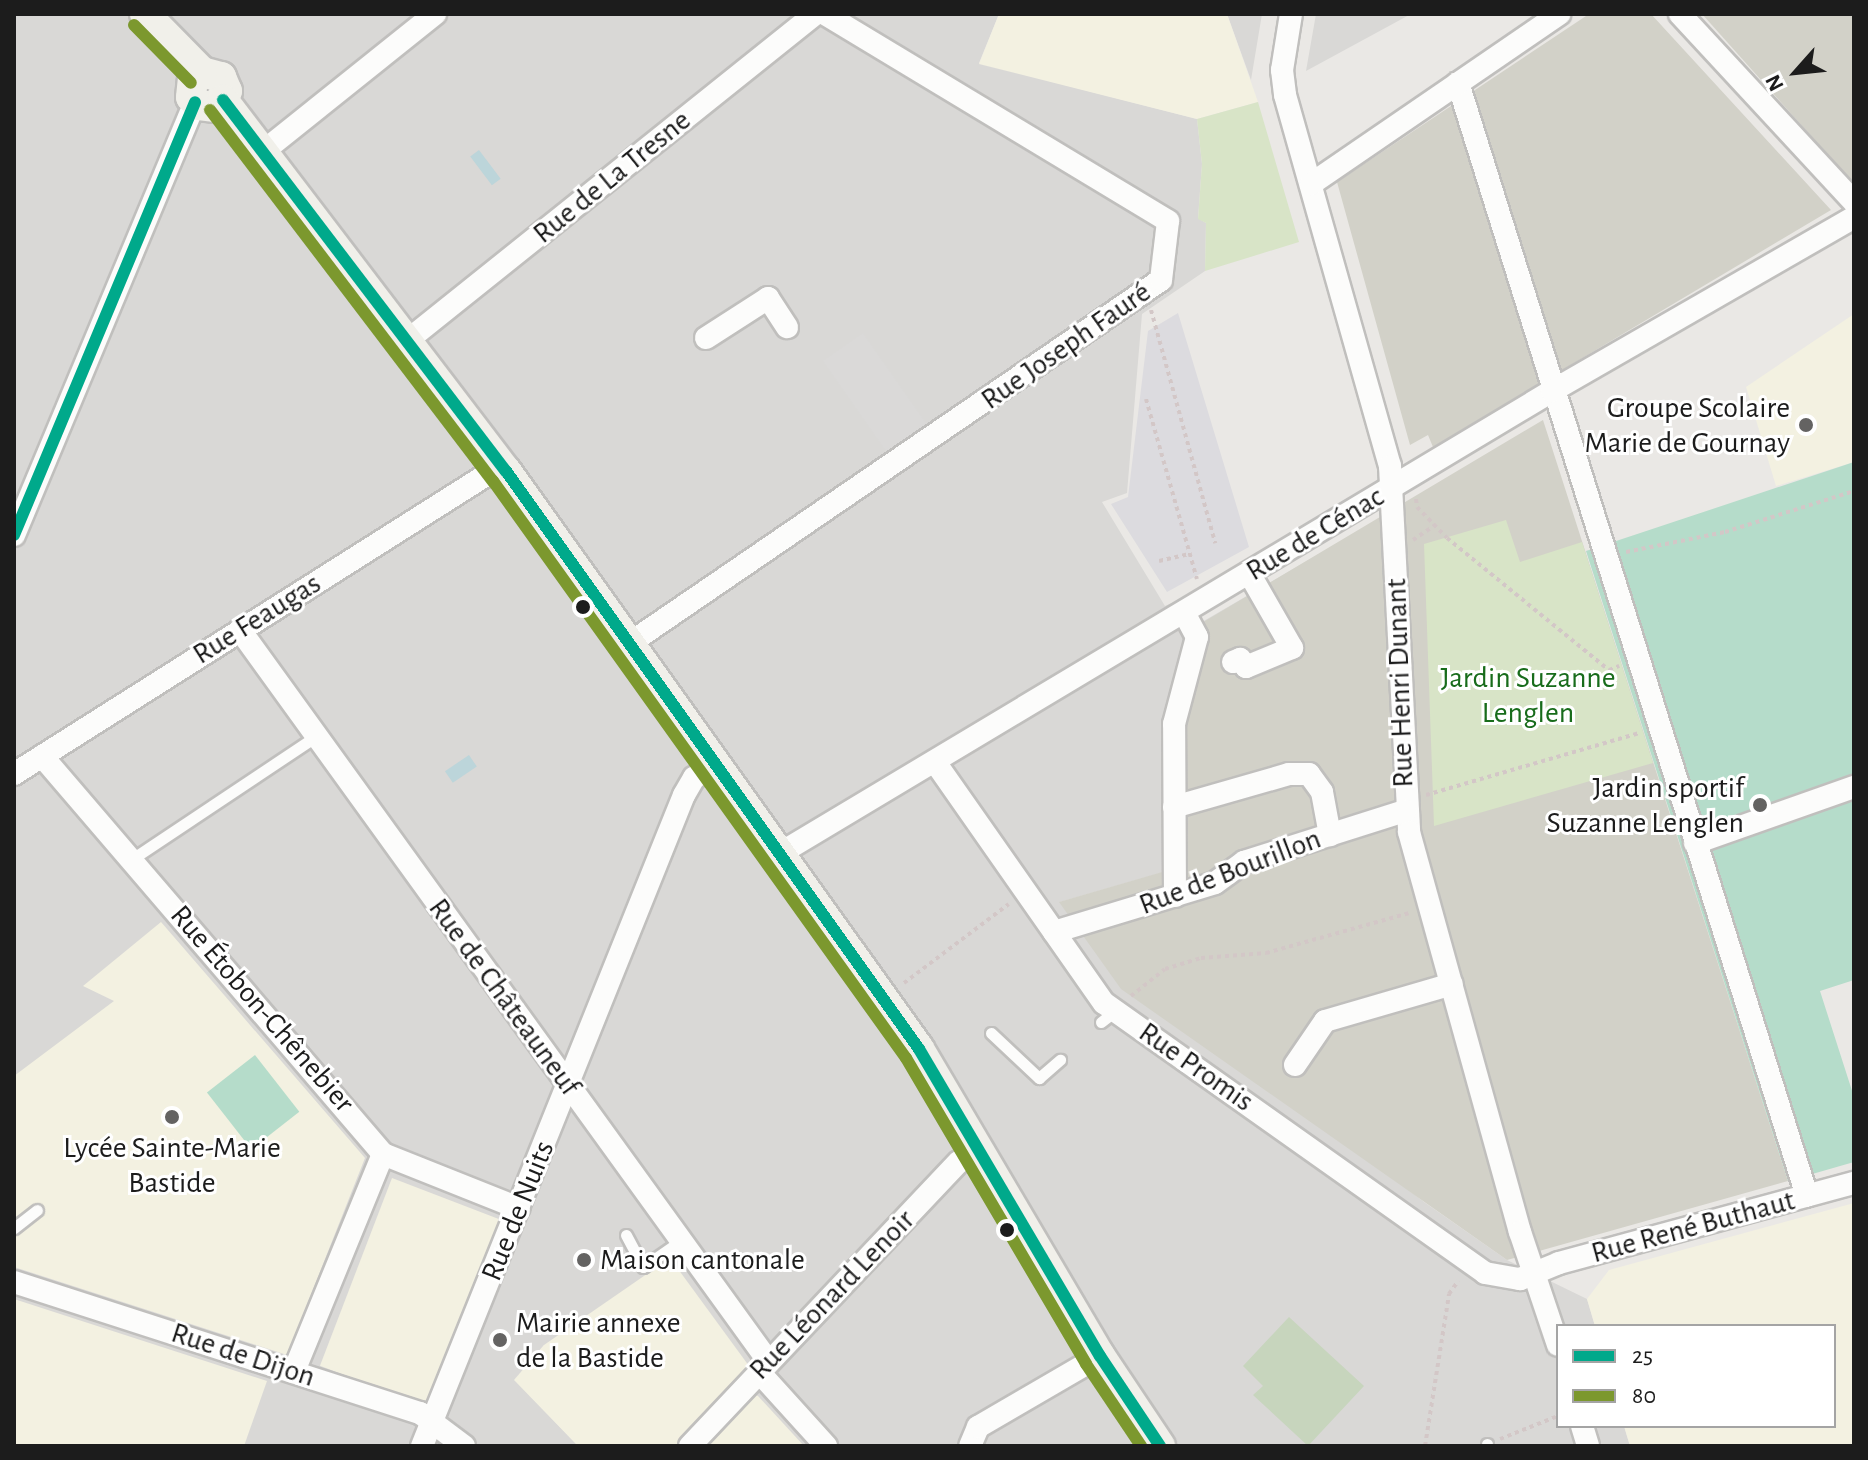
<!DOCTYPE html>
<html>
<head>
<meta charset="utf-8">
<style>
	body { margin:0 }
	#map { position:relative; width:1868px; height:1460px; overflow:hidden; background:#eae8e5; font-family:"Alegreya Sans",sans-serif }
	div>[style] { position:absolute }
	.residential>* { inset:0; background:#d9d8d6 }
	.education>* { inset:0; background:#f3f1e1; transform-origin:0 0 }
	.construction>* { inset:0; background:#d2d1c8 }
	.grass>* { inset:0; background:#d8e4c7 }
	.forest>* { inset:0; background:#c7d5bd }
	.pitch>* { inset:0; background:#b5dcca; transform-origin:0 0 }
	.parking>* { inset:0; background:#dad9d8; transform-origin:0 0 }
	.plaza>* { inset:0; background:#dcdbdf }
	.water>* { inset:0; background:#bcd5da; transform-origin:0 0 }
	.path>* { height:4px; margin-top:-2px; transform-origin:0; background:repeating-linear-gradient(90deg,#d3c7c7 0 4px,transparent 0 8px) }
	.roads { filter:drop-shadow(2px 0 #c0bfbd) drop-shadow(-2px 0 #c0bfbd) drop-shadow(0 2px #c0bfbd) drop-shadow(0 -2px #c0bfbd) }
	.lane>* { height:11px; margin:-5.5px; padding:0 5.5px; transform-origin:5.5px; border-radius:5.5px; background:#fcfcfb }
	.street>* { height:22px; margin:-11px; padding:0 11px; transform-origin:11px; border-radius:11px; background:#fcfcfb }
	.secondary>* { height:30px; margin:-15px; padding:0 15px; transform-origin:15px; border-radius:15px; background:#f1f0ea }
	.bus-1>* { height:12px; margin:-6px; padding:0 6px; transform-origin:6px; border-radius:6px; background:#00a98b }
	.bus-2>* { height:12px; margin:-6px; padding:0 6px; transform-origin:6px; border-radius:6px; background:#7c982e }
	.dots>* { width:22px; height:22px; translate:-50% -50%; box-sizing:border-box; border:4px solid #fff; border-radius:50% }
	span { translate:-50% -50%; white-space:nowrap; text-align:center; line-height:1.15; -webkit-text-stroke:6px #fff; paint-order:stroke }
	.street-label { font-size:30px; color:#1c1c1c }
	.poi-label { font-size:30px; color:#1c1c1c }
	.right { translate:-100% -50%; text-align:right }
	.left { translate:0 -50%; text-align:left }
	.park-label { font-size:30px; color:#186c1b }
	.frame { position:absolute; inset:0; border:16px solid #1c1c1c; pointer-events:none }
	.legend { position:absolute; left:1556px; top:1324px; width:280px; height:104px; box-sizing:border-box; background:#fff; border:2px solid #a4a4a4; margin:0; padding:10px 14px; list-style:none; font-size:24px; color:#1c1c1c }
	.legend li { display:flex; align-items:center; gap:16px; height:40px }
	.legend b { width:40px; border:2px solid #a4a4a4 }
	.north { position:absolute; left:1756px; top:32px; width:80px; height:80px; -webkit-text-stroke:6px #fff; paint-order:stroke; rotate:243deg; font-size:22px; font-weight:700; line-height:32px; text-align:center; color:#1c1c1c }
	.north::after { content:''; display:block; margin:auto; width:28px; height:36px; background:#1c1c1c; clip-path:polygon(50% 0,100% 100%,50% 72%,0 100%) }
</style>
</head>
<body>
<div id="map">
	<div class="residential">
		<i style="clip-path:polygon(14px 14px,999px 14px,979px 63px,1197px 119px,1202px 164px,1198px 218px,1206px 223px,1205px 271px,1142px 314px,1127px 493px,1102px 502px,1165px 606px,1174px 602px,1190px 629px,1336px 544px,1181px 867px,1060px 902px,1086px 938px,1424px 1202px,1507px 1260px,1587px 1299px,1595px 1326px,1558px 1326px,1558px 1426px,1624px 1426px,1630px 1446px,675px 1446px,749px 1366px,544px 1345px,515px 1380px,578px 1446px,14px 1446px)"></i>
		<i style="clip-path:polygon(1227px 14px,1262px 14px,1251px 80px)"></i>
		<i style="clip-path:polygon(1316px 14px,1411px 14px,1306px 71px)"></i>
	</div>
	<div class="education">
		<i style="clip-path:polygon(999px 14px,1227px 14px,1258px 102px,1197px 119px,979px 64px)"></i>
		<i style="clip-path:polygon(1854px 314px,1854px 462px,1776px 486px,1746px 387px)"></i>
		<i style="clip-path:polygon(161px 922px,365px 1158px,287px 1355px,14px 1267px,14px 1076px,114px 1001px,83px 986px)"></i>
		<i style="left:392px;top:1178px;width:115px;height:201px;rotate:21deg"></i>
		<i style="clip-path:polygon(1854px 1203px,1854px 1446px,1630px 1446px,1624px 1426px,1834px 1426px,1834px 1326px,1595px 1326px,1587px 1299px,1609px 1270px)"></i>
		<i style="clip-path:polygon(670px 1258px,749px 1366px,675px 1446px,578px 1446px,514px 1380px,544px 1345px)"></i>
		<i style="clip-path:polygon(14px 1299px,267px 1381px,244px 1446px,14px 1446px)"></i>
		<i style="clip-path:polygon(751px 1393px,758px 1396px,804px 1446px,703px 1446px)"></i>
	</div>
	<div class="construction">
		<i style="clip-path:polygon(1589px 14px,1651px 14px,1831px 210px,1433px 447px,1428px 435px,1410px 445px,1337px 182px)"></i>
		<i style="clip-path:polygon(1702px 14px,1854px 14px,1854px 184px)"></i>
		<i style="clip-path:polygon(1543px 420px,1788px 1181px,1507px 1260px,1121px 989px,1059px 902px,1169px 870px,1190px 630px)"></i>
	</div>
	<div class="grass">
		<i style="clip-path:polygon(1258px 102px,1299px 242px,1205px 271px,1206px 223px,1198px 219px,1202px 164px,1197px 119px)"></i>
		<i style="clip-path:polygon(1506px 520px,1520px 562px,1582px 542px,1653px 763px,1434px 826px,1424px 544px)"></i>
	</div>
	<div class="forest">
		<i style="clip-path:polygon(1289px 1317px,1364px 1386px,1308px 1446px,1253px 1395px,1263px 1386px,1243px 1366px)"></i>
	</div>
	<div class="pitch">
		<i style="clip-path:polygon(1854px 462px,1854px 980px,1820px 991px,1854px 1097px,1854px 1162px,1788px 1181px,1586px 551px)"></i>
		<i style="left:255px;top:1055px;width:72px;height:61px;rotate:52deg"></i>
	</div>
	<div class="parking">
		<i style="left:863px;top:333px;width:125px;height:49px;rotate:55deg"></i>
	</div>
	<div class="plaza">
		<i style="clip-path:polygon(1178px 313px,1249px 547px,1167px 592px,1111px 504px,1128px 497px,1148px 331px)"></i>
	</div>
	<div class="water">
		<i style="left:479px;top:150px;width:36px;height:11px;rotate:53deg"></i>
		<i style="left:469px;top:755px;width:14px;height:29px;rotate:56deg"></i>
	</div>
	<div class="path">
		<i style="left:1151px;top:310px;width:242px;rotate:74.6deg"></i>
		<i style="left:1146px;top:399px;width:187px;rotate:74.2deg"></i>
		<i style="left:1416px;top:499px;width:8px;rotate:83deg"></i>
		<i style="left:1417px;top:507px;width:43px;rotate:45.9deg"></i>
		<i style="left:1447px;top:538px;width:209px;rotate:39.2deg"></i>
		<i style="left:1609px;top:670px;width:11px;rotate:-22deg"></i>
		<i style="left:1413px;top:540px;width:27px;rotate:-34deg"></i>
		<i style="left:1626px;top:552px;width:101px;rotate:-11.4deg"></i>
		<i style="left:1725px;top:532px;width:135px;rotate:-17.6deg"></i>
		<i style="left:1159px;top:561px;width:32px;rotate:-13deg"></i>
		<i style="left:1426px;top:795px;width:223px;rotate:-16.2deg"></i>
		<i style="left:904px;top:983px;width:131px;rotate:-37deg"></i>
		<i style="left:1131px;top:996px;width:43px;rotate:-38.5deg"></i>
		<i style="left:1165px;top:969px;width:38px;rotate:-17deg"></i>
		<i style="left:1201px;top:958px;width:65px;rotate:-4.4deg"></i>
		<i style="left:1266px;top:953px;width:148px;rotate:-15.6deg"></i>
		<i style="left:1500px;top:1439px;width:62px;rotate:-21.6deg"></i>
		<i style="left:1425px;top:1446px;width:154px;rotate:-81deg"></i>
		<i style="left:1449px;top:1294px;width:16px;rotate:-55deg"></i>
	</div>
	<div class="roads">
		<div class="lane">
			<i style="left:132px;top:859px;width:220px;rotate:-33.7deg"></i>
			<i style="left:1101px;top:1022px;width:18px;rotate:-38deg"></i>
			<i style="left:991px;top:1033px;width:66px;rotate:43.2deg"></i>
			<i style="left:1039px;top:1078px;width:28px;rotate:-41deg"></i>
			<i style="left:14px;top:1228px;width:29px;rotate:-38deg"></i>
			<i style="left:626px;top:1235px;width:36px;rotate:62deg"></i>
			<i style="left:643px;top:1267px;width:47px;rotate:-34.7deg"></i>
			<i style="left:1487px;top:1444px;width:2px;rotate:90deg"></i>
		</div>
		<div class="street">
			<i style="left:1291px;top:14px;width:57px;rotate:99.1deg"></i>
			<i style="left:1282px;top:70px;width:25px;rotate:83deg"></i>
			<i style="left:1285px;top:95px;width:386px;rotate:74.2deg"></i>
			<i style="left:1390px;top:466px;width:366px;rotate:87deg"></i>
			<i style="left:1409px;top:832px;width:415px;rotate:74.5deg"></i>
			<i style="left:1520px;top:1232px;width:119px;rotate:71.4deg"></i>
			<i style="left:1680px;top:14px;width:256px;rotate:47.2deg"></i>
			<i style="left:1458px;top:83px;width:1166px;rotate:72.59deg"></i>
			<i style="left:265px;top:150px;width:218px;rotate:-38.7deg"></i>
			<i style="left:1311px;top:184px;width:301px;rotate:-34.4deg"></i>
			<i style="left:706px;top:338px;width:74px;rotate:-32.8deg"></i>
			<i style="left:768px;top:298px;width:35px;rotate:57deg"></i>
			<i style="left:408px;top:340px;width:521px;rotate:-38.69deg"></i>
			<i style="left:14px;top:535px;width:469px;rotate:-67.3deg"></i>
			<i style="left:240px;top:630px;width:903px;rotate:54.15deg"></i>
			<i style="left:630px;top:643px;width:643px;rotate:-34.36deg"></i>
			<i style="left:1161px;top:280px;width:59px;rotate:-83.2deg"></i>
			<i style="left:1168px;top:221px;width:401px;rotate:-148.9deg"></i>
			<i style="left:1233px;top:662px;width:8px;rotate:-23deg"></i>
			<i style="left:1240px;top:659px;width:10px;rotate:53deg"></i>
			<i style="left:1246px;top:667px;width:50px;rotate:-22.4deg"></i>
			<i style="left:1292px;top:648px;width:86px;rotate:-119.8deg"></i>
			<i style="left:42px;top:756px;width:524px;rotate:49.41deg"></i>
			<i style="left:383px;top:1154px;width:146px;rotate:21.7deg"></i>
			<i style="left:935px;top:762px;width:294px;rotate:55deg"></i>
			<i style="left:1104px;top:1003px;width:467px;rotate:35.3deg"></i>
			<i style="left:1485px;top:1273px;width:36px;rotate:10deg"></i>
			<i style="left:1520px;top:1279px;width:42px;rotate:-22.3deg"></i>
			<i style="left:1559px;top:1263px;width:306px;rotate:-15.2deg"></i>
			<i style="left:14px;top:774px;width:578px;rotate:-32.34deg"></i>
			<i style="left:1174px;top:807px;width:120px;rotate:-16deg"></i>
			<i style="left:1289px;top:774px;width:20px"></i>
			<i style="left:1309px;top:774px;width:22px;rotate:54deg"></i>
			<i style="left:1322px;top:792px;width:44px;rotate:79.5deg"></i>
			<i style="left:1695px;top:843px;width:169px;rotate:-19.4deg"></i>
			<i style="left:779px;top:854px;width:901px;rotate:-30.92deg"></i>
			<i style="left:1552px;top:391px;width:349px;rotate:-29.9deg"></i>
			<i style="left:1175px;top:896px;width:172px;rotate:-90.3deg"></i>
			<i style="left:1174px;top:724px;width:90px;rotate:-75.2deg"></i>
			<i style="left:1197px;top:637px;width:27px;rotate:-118deg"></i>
			<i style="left:1054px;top:932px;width:168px;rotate:-16.9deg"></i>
			<i style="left:1215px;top:883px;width:36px;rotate:-36deg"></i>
			<i style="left:1244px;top:862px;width:169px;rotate:-17.6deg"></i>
			<i style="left:1295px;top:1065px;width:53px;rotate:-55.7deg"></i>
			<i style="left:1325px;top:1021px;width:132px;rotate:-16.2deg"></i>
			<i style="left:14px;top:1282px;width:427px;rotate:17.9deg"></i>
			<i style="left:420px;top:1413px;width:55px;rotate:36.9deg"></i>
			<i style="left:294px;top:1371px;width:235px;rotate:-67.7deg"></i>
			<i style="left:759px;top:1372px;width:100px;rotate:47.8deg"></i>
			<i style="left:1582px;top:1426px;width:21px;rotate:73deg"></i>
			<i style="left:422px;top:1446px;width:702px;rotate:-68.08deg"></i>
			<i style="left:684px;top:795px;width:20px;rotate:-60deg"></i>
			<i style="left:694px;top:778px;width:27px;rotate:-33deg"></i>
			<i style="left:690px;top:1446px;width:391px;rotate:-46.6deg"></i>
			<i style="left:959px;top:1162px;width:22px;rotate:-32deg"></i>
			<i style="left:970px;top:1446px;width:21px;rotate:-67deg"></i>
			<i style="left:978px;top:1427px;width:141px;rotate:-30.2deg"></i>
		</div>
		<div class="secondary">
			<i style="left:145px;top:14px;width:81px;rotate:45.5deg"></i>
			<i style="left:202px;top:72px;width:20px;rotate:15deg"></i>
			<i style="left:221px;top:77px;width:15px;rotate:67deg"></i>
			<i style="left:227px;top:91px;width:20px;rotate:127deg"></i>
			<i style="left:215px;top:107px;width:16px;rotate:-173deg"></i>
			<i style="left:199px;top:105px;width:11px;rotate:-135deg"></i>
			<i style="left:191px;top:97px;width:18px;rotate:-84deg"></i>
			<i style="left:193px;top:79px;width:11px;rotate:-38deg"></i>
			<i style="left:223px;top:100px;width:467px;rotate:52.7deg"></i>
			<i style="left:506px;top:471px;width:710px;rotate:54.45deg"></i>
			<i style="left:919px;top:1049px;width:356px;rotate:59.5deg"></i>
			<i style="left:1100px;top:1356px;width:108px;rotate:56.3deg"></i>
		</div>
	</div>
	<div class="bus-1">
		<i style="left:223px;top:100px;width:467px;rotate:52.7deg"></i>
		<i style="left:506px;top:471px;width:710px;rotate:54.45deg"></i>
		<i style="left:919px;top:1049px;width:356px;rotate:59.5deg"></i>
		<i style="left:1100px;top:1356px;width:108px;rotate:56.3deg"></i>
		<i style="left:14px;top:535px;width:469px;rotate:-67.3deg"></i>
	</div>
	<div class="bus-2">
		<i style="left:134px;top:25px;width:81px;rotate:45.5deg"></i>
		<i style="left:210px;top:110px;width:467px;rotate:52.7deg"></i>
		<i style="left:493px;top:481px;width:710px;rotate:54.41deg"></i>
		<i style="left:906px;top:1058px;width:355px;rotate:59.5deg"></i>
		<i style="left:1086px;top:1364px;width:99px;rotate:56.1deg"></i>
	</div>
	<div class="dots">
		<i style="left:1806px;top:425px;background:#646362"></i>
		<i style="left:583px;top:607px;background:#1c1c1c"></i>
		<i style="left:1760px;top:805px;background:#646362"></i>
		<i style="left:172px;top:1117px;background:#646362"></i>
		<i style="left:1007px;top:1230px;background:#1c1c1c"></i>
		<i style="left:584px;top:1260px;background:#646362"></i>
		<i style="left:500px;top:1340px;background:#646362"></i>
	</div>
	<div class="street-label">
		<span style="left:612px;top:177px;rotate:-39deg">Rue de La Tresne</span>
		<span style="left:1066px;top:346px;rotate:-35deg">Rue Joseph Fauré</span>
		<span style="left:1315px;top:534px;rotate:-31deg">Rue de Cénac</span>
		<span style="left:257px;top:619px;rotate:-32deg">Rue Feaugas</span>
		<span style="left:1400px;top:683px;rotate:-92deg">Rue Henri Dunant</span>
		<span style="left:1230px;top:872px;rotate:-21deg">Rue de Bourillon</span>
		<span style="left:504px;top:997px;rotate:54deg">Rue de Châteauneuf</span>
		<span style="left:262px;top:1009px;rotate:49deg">Rue Étobon-Chênebier</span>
		<span style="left:1196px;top:1067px;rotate:35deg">Rue Promis</span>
		<span style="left:518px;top:1211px;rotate:-68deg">Rue de Nuits</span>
		<span style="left:1693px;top:1227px;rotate:-15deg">Rue René Buthaut</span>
		<span style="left:832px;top:1295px;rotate:-46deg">Rue Léonard Lenoir</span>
		<span style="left:243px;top:1355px;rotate:18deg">Rue de Dijon</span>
	</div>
	<div class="poi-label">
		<span class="right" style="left:1790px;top:425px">Groupe Scolaire<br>Marie de Gournay</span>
		<span class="right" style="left:1744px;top:805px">Jardin sportif<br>Suzanne Lenglen</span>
		<span style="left:172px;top:1165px">Lycée Sainte-Marie<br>Bastide</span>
		<span class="left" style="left:600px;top:1260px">Maison cantonale</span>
		<span class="left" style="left:516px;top:1340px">Mairie annexe<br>de la Bastide</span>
	</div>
	<div class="park-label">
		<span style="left:1528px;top:695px">Jardin Suzanne<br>Lenglen</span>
	</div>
	<div class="frame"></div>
	<ul class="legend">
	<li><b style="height:10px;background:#00a98b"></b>25</li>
	<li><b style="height:10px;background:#7c982e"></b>80</li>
	</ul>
	<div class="north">N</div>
</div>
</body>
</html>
